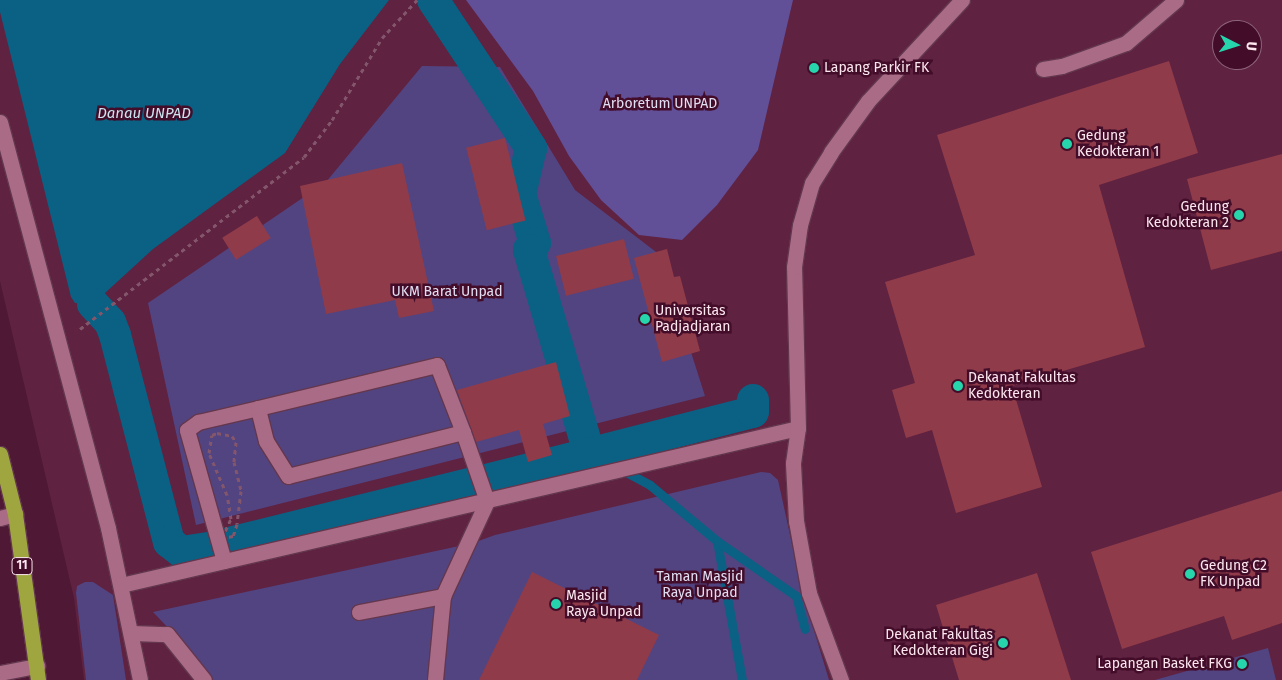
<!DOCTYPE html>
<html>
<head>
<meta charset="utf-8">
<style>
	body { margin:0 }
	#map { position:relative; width:1282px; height:680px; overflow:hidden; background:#4f1834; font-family:"Fira Sans",sans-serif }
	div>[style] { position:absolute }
	.built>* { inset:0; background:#5f2241 }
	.green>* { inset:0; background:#524481 }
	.forest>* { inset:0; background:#614f98 }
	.water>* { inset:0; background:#0a6184 }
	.stream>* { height:9px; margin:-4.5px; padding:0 4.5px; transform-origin:4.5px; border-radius:4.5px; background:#0a6184 }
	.canal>* { height:32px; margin:-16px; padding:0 16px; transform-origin:16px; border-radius:16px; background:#0a6184 }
	.building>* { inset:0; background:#903b49; transform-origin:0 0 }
	.path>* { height:3px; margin-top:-1.5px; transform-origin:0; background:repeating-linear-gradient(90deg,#83566c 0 4px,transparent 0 8px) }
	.roads { filter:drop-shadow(1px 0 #63374e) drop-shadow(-1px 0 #63374e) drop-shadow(0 1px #63374e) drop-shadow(0 -1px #63374e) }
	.minor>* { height:15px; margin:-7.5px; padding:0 7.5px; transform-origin:7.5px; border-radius:7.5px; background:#aa6b86 }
	.highway>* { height:15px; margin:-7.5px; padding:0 7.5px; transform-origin:7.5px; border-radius:7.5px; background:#9fa53f }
	.dots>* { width:14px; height:14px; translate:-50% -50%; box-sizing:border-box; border:2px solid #430d2a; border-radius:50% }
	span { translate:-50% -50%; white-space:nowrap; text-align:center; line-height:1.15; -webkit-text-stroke:5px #430d2a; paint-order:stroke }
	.shield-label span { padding:1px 4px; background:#430d2a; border:1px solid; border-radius:4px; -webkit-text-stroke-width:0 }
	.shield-label { font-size:12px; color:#fde7ef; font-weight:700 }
	.poi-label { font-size:14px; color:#fde7ef }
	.left { translate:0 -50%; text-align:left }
	.right { translate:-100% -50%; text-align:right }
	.park-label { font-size:14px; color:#e1def3 }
	.water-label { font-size:15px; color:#cde3ef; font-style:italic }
	.north { position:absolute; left:1212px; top:20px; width:50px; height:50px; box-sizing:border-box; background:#430d2a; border:1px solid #8d6479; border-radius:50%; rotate:95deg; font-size:14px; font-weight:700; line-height:20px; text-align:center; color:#fde7ef }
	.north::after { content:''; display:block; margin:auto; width:18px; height:22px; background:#27d5ad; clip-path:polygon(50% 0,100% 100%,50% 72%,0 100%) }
</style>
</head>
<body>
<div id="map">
	<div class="built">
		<i style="clip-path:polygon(evenodd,0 0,1282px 0,1282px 680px,84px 680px,74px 598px,0 281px,0 0,1222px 30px,1252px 30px,1252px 60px,1222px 60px,1222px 30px)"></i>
	</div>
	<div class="green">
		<i style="clip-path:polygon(422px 66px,500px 67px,575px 190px,660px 255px,705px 396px,196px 525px,148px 303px,326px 182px)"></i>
		<i style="clip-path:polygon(761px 472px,770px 473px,778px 480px,803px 594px,829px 680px,207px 680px,173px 633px,153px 612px,473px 543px,495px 535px)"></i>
		<i style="clip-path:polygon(85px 582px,93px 582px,113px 595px,126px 680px,86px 680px,76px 593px,77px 586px)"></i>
		<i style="clip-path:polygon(1268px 648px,1276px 680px,1155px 680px)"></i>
	</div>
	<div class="forest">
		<i style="clip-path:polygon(466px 0,793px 0,758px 150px,717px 205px,682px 240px,639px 235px,601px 200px,569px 156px,533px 91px)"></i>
	</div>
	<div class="water">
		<i style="clip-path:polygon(0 0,389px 0,340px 64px,285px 153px,153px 249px,93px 304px,82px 304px,75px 303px,71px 297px,0 12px)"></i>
	</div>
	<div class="stream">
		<i style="left:589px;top:452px;width:69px;rotate:28.4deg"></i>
		<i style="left:650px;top:485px;width:87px;rotate:39.9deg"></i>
		<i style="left:717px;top:541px;width:141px;rotate:79.8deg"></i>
		<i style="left:717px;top:541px;width:96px;rotate:34.8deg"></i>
		<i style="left:796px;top:596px;width:34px;rotate:75deg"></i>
	</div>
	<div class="canal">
		<i style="left:433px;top:0;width:178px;rotate:56.5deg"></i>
		<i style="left:531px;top:148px;width:47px;rotate:103.4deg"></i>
		<i style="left:520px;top:194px;width:51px;rotate:73deg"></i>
		<i style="left:535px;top:243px;width:9px;rotate:131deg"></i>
		<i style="left:529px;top:250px;width:211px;rotate:73.5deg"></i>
		<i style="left:93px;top:304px;width:25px;rotate:47deg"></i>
		<i style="left:110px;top:322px;width:14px;rotate:69deg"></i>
		<i style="left:115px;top:335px;width:214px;rotate:75.4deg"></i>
		<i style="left:169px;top:542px;width:16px;rotate:38deg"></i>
		<i style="left:182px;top:552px;width:26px;rotate:-9deg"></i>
		<i style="left:490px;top:479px;width:271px;rotate:-14.3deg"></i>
		<i style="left:753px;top:412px;width:12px;rotate:-90deg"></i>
		<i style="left:229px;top:543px;width:248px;rotate:-13.8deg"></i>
	</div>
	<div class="building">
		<i style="clip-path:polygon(1169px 61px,1198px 153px,1099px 185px,1145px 347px,1012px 386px,1042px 487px,956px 513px,932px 430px,906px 438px,892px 390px,915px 383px,885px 282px,975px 255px,937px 135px)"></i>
		<i style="left:505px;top:138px;width:85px;height:40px;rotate:76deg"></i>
		<i style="clip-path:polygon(1282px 154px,1282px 251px,1211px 270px,1187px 179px)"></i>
		<i style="clip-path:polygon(402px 163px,434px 311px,399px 318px,395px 300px,326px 314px,300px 186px)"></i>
		<i style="left:257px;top:216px;width:26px;height:41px;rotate:58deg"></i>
		<i style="left:624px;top:239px;width:41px;height:70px;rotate:76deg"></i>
		<i style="clip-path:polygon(667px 249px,674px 277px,680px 276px,700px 351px,662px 362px,634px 258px)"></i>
		<i style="clip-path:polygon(556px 362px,570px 416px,543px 424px,552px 455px,528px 462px,519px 430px,476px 442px,457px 390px)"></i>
		<i style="clip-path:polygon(1282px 491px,1282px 623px,1232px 640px,1224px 616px,1122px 649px,1091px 552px)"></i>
		<i style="clip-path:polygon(532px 572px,659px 635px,637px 680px,479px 680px)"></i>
		<i style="clip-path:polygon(1037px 573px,1071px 680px,959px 680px,936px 605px)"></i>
	</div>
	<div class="path">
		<i style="left:80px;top:329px;width:282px;rotate:-37.5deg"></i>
		<i style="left:304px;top:157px;width:46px;rotate:-52.9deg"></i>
		<i style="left:332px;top:120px;width:96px;rotate:-58.6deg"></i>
		<i style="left:382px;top:38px;width:52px;rotate:-47.4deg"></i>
		<i style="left:217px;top:433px;width:15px;rotate:11deg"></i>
		<i style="left:232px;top:436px;width:7px;rotate:56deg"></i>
		<i style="left:236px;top:442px;width:20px;rotate:96deg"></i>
		<i style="left:234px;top:462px;width:30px;rotate:76deg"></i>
		<i style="left:241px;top:491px;width:33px;rotate:97deg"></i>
		<i style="left:237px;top:524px;width:13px;rotate:108deg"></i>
		<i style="left:233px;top:536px;width:11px;rotate:170deg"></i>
		<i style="left:222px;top:538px;width:21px;rotate:-65deg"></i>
		<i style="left:231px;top:519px;width:24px;rotate:-99deg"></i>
		<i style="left:227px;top:495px;width:46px;rotate:-113.2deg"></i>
		<i style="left:209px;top:453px;width:18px;rotate:-81deg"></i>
		<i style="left:212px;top:435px;width:5px;rotate:-22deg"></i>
	</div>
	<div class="roads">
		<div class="minor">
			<i style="left:1043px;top:69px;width:19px;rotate:-9deg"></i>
			<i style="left:1062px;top:66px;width:68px;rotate:-19.8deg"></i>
			<i style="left:1126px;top:43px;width:66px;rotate:-40.7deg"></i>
			<i style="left:0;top:122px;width:420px;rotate:75.1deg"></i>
			<i style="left:108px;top:528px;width:155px;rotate:78.1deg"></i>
			<i style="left:0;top:518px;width:16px;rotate:-15deg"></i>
			<i style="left:224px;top:561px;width:136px;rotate:-105.8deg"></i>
			<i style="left:187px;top:430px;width:14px;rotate:-36deg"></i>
			<i style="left:198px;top:422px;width:62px;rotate:-13.1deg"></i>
			<i style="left:121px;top:585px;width:695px;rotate:-13.06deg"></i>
			<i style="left:359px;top:612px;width:86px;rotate:-10.8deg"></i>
			<i style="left:443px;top:596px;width:105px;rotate:-65.1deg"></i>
			<i style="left:487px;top:501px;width:73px;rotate:-109.2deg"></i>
			<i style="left:463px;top:432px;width:180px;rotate:165.9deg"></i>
			<i style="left:288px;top:476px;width:41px;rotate:-122.2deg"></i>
			<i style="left:266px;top:441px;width:34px;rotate:-104deg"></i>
			<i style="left:258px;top:408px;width:184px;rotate:-13.5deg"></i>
			<i style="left:437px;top:365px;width:72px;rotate:68.8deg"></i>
			<i style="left:132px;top:633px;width:35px;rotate:2deg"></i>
			<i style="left:167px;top:634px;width:59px;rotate:51.2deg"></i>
			<i style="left:0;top:673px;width:38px;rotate:-11deg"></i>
			<i style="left:435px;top:680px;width:84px;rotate:-84.6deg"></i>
			<i style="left:841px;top:680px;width:93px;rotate:-110.2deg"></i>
			<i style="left:809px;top:593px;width:73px;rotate:-100.2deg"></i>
			<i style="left:796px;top:521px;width:58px;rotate:-93deg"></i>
			<i style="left:793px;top:463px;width:35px;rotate:-82deg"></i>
			<i style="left:798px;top:428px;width:161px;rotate:-91.4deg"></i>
			<i style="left:794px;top:267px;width:42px;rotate:-81.9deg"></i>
			<i style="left:800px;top:225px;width:44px;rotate:-74.1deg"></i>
			<i style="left:812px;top:183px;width:36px;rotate:-58deg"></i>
			<i style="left:831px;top:152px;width:63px;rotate:-54deg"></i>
			<i style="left:868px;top:101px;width:138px;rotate:-47.1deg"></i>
		</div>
		<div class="highway">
			<i style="left:0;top:454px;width:62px;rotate:76deg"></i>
			<i style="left:15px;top:514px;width:168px;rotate:82.1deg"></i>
		</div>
	</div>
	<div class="dots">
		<i style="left:814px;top:68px;background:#27d5ad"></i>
		<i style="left:1067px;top:144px;background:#27d5ad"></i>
		<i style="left:1239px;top:215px;background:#27d5ad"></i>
		<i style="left:645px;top:319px;background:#27d5ad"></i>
		<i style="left:958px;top:386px;background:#27d5ad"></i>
		<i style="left:1190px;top:574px;background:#27d5ad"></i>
		<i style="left:556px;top:604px;background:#27d5ad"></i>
		<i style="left:1003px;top:643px;background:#27d5ad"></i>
		<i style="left:1242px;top:664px;background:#27d5ad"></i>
	</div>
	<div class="shield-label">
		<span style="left:22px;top:566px">11</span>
	</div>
	<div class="poi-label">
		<span class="left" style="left:824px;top:68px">Lapang Parkir FK</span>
		<span class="left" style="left:1077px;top:144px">Gedung<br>Kedokteran 1</span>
		<span class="right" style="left:1229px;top:215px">Gedung<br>Kedokteran 2</span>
		<span class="left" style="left:655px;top:319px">Universitas<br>Padjadjaran</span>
		<span class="left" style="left:968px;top:386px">Dekanat Fakultas<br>Kedokteran</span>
		<span class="left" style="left:1200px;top:574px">Gedung C2<br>FK Unpad</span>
		<span class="left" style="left:566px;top:604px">Masjid<br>Raya Unpad</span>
		<span class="right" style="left:993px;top:643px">Dekanat Fakultas<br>Kedokteran Gigi</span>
		<span class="right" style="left:1232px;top:664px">Lapangan Basket FKG</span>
	</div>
	<div class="park-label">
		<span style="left:660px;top:104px">Arboretum UNPAD</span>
		<span style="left:447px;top:292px">UKM Barat Unpad</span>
		<span style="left:700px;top:585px">Taman Masjid<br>Raya Unpad</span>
	</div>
	<div class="water-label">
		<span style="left:144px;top:114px">Danau UNPAD</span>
	</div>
	<div class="north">U</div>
</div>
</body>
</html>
